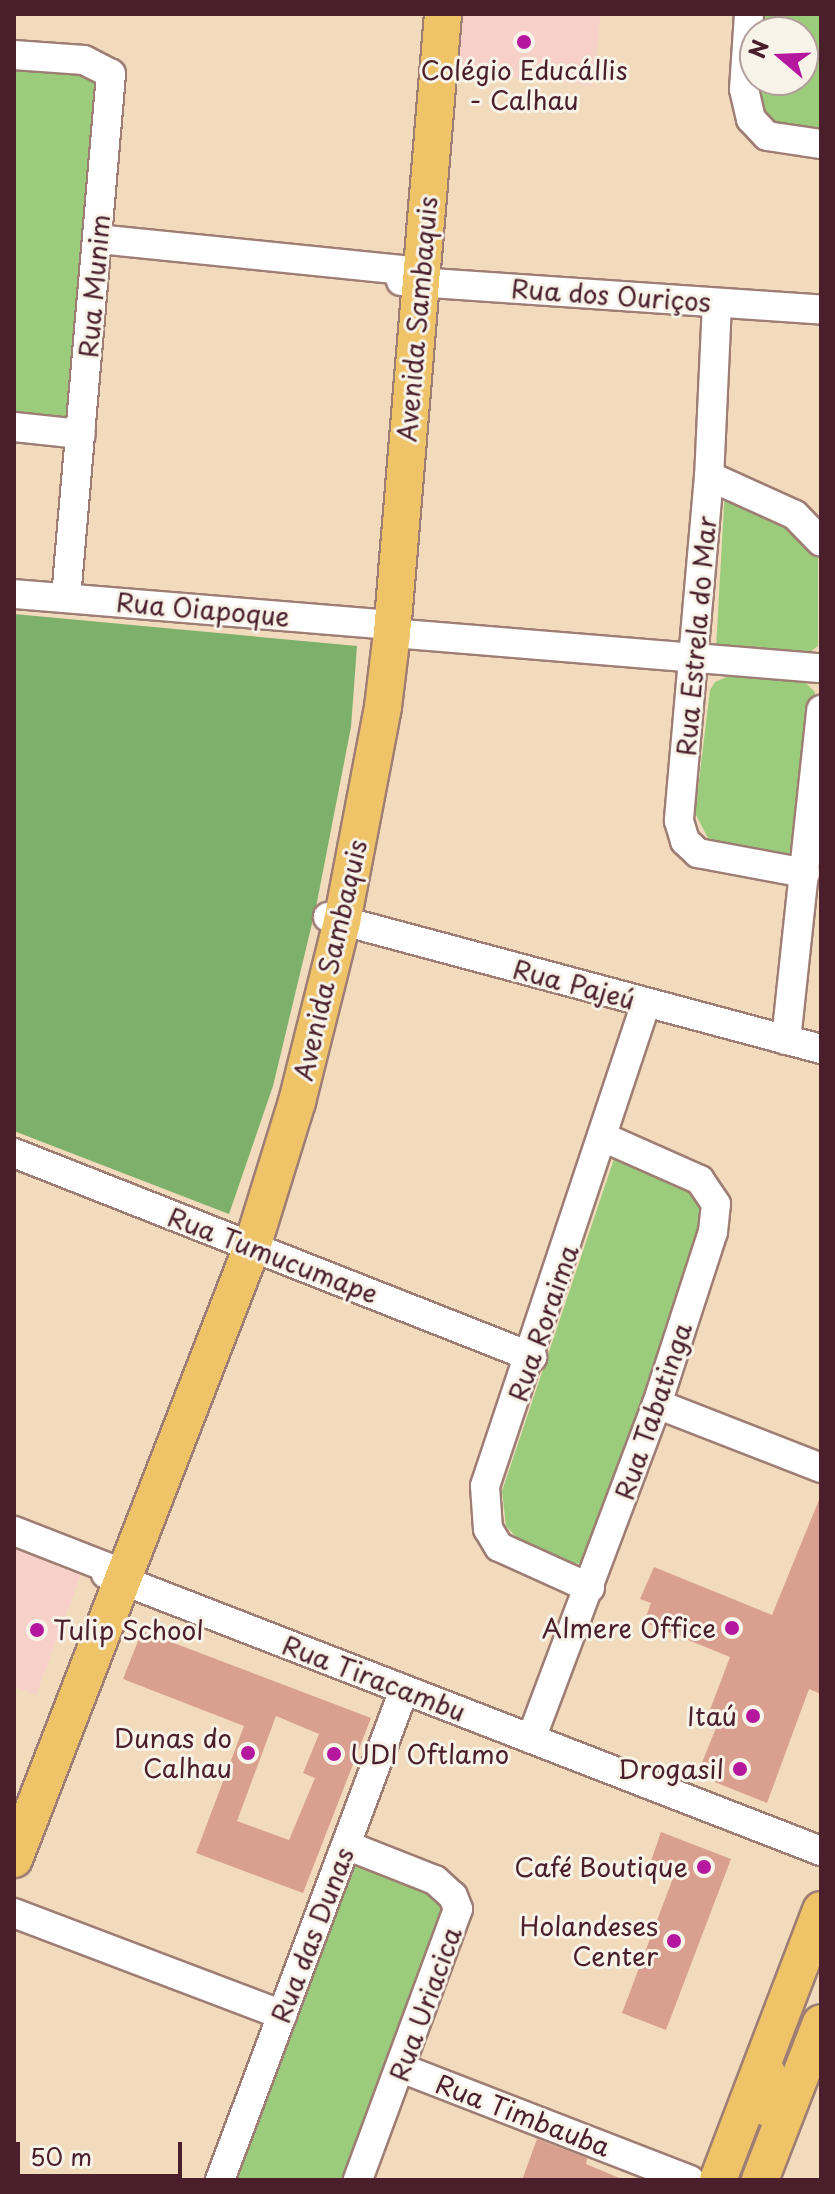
<!DOCTYPE html>
<html>
<head>
<meta charset="utf-8">
<style>
	body { margin:0 }
	#map { position:relative; width:835px; height:2194px; overflow:hidden; background:#f2dbbc; font-family:"Playpen Sans",sans-serif }
	div>[style] { position:absolute }
	.built>* { inset:0; background:#f7d1c9 }
	.green>* { inset:0; background:#9bcc7b }
	.forest>* { inset:0; background:#7cb06b }
	.building>* { inset:0; background:#d99f8f }
	.roads { filter:drop-shadow(2px 0 #9e7d74) drop-shadow(-2px 0 #9e7d74) drop-shadow(0 2px #9e7d74) drop-shadow(0 -2px #9e7d74) }
	.minor>* { height:28px; margin:-14px; padding:0 14px; transform-origin:14px; border-radius:14px; background:#fff }
	.major>* { height:36px; margin:-18px; padding:0 18px; transform-origin:18px; border-radius:18px; background:#efc469 }
	.dots>* { width:22px; height:22px; translate:-50% -50%; box-sizing:border-box; border:4px solid #f7f3e8; border-radius:50% }
	span { translate:-50% -50%; white-space:nowrap; text-align:center; line-height:1.15; -webkit-text-stroke:6px #f7f3e8; paint-order:stroke }
	.poi-label { font-size:26px; color:#4a1f2b }
	.right { translate:-100% -50%; text-align:right }
	.left { translate:0 -50%; text-align:left }
	.street-label { font-size:26px; color:#4a1f2b }
	.frame { position:absolute; inset:0; border:16px solid #4a1f2b; pointer-events:none }
	.north { position:absolute; left:739px; top:16px; width:80px; height:80px; box-sizing:border-box; background:#f7f3e8; border:2px solid #b29e9c; border-radius:50%; rotate:289deg; font-size:22px; font-weight:700; line-height:32px; text-align:center; color:#4a1f2b }
	.north::after { content:''; display:block; margin:auto; width:28px; height:36px; background:#b5179e; clip-path:polygon(50% 0,100% 100%,50% 72%,0 100%) }
	.scale { position:absolute; left:16px; top:2142px; width:166px; height:36px; box-sizing:border-box; border:4px solid #4a1f2b; border-top:0; padding-left:10px; font-size:24px; line-height:28px; white-space:nowrap; color:#4a1f2b; -webkit-text-stroke:6px #f7f3e8; paint-order:stroke }
</style>
</head>
<body>
<div id="map">
	<div class="built">
		<i style="clip-path:polygon(453px 14px,601px 14px,593px 86px,447px 71px)"></i>
		<i style="clip-path:polygon(14px 1546px,82px 1572px,36px 1695px,14px 1687px)"></i>
	</div>
	<div class="green">
		<i style="clip-path:polygon(762px 14px,821px 14px,821px 131px,770px 121px,759px 104px,757px 80px,803px 80px,803px 32px,761px 32px)"></i>
		<i style="clip-path:polygon(14px 67px,95px 73px,102px 84px,77px 417px,14px 415px)"></i>
		<i style="clip-path:polygon(725px 489px,805px 533px,818px 554px,818px 646px,806px 655px,716px 648px)"></i>
		<i style="clip-path:polygon(736px 673px,801px 678px,815px 692px,800px 840px,793px 852px,780px 857px,712px 846px,695px 813px,710px 690px,715px 682px)"></i>
		<i style="clip-path:polygon(615px 1156px,697px 1193px,706px 1205px,703px 1228px,591px 1561px,574px 1564px,518px 1539px,506px 1526px,502px 1491px)"></i>
		<i style="clip-path:polygon(359px 1859px,444px 1900px,446px 1920px,341px 2180px,234px 2180px,348px 1872px)"></i>
	</div>
	<div class="forest">
		<i style="clip-path:polygon(14px 614px,357px 646px,351px 727px,316px 907px,273px 1086px,229px 1214px,14px 1131px)"></i>
	</div>
	<div class="building">
		<i style="clip-path:polygon(821px 1495px,821px 1694px,809px 1689px,767px 1803px,697px 1775px,716px 1728px,705px 1723px,730px 1657px,644px 1622px,651px 1603px,640px 1599px,654px 1567px,772px 1615px)"></i>
		<i style="clip-path:polygon(evenodd,142px 1631px,371px 1718px,303px 1893px,196px 1853px,244px 1726px,123px 1679px,142px 1631px,276px 1716px,319px 1734px,303px 1773px,315px 1778px,289px 1840px,237px 1821px,276px 1716px)"></i>
		<i style="clip-path:polygon(661px 1832px,731px 1859px,666px 2030px,622px 2013px,676px 1870px,651px 1861px)"></i>
		<i style="clip-path:polygon(537px 2139px,587px 2158px,586px 2164px,624px 2180px,522px 2180px)"></i>
	</div>
	<div class="roads">
		<div class="minor">
			<i style="left:749px;top:14px;width:75px;rotate:93.8deg"></i>
			<i style="left:744px;top:89px;width:31px;rotate:77deg"></i>
			<i style="left:751px;top:119px;width:23px;rotate:47deg"></i>
			<i style="left:767px;top:136px;width:55px;rotate:8.4deg"></i>
			<i style="left:14px;top:55px;width:70px;rotate:4.1deg"></i>
			<i style="left:84px;top:60px;width:30px;rotate:27deg"></i>
			<i style="left:111px;top:74px;width:526px;rotate:94.91deg"></i>
			<i style="left:98px;top:239px;width:306px;rotate:5.8deg"></i>
			<i style="left:401px;top:281px;width:421px;rotate:3.9deg"></i>
			<i style="left:717px;top:303px;width:173px;rotate:92.6deg"></i>
			<i style="left:709px;top:476px;width:346px;rotate:95deg"></i>
			<i style="left:679px;top:821px;width:21px;rotate:73deg"></i>
			<i style="left:685px;top:841px;width:18px;rotate:43deg"></i>
			<i style="left:698px;top:853px;width:109px;rotate:10.6deg"></i>
			<i style="left:14px;top:427px;width:67px;rotate:6deg"></i>
			<i style="left:709px;top:476px;width:94px;rotate:24.4deg"></i>
			<i style="left:795px;top:515px;width:37px;rotate:46deg"></i>
			<i style="left:14px;top:594px;width:380px;rotate:4.7deg"></i>
			<i style="left:392px;top:633px;width:430px;rotate:4.7deg"></i>
			<i style="left:328px;top:917px;width:510px;rotate:14.99deg"></i>
			<i style="left:786px;top:1040px;width:332px;rotate:-83.9deg"></i>
			<i style="left:14px;top:1153px;width:557px;rotate:21.5deg"></i>
			<i style="left:657px;top:1404px;width:176px;rotate:21.3deg"></i>
			<i style="left:14px;top:1531px;width:102px;rotate:21.3deg"></i>
			<i style="left:106px;top:1574px;width:767px;rotate:21.18deg"></i>
			<i style="left:590px;top:1588px;width:100px;rotate:-155.7deg"></i>
			<i style="left:499px;top:1547px;width:21px;rotate:-121deg"></i>
			<i style="left:488px;top:1529px;width:43px;rotate:-94deg"></i>
			<i style="left:485px;top:1486px;width:509px;rotate:-71.57deg"></i>
			<i style="left:531px;top:1739px;width:358px;rotate:-69.4deg"></i>
			<i style="left:657px;top:1404px;width:181px;rotate:-72deg"></i>
			<i style="left:713px;top:1232px;width:28px;rotate:-84deg"></i>
			<i style="left:716px;top:1204px;width:29px;rotate:-124deg"></i>
			<i style="left:700px;top:1180px;width:104px;rotate:-156.1deg"></i>
			<i style="left:346px;top:1845px;width:96px;rotate:21.5deg"></i>
			<i style="left:435px;top:1880px;width:24px;rotate:42deg"></i>
			<i style="left:453px;top:1896px;width:14px;rotate:69deg"></i>
			<i style="left:458px;top:1909px;width:289px;rotate:110.3deg"></i>
			<i style="left:14px;top:1913px;width:287px;rotate:20.8deg"></i>
			<i style="left:401px;top:2068px;width:310px;rotate:21.2deg"></i>
			<i style="left:220px;top:2180px;width:523px;rotate:-69.42deg"></i>
		</div>
		<div class="major">
			<i style="left:14px;top:1859px;width:657px;rotate:-68.75deg"></i>
			<i style="left:252px;top:1247px;width:152px;rotate:-72.8deg"></i>
			<i style="left:297px;top:1102px;width:186px;rotate:-76deg"></i>
			<i style="left:342px;top:922px;width:219px;rotate:-79.2deg"></i>
			<i style="left:383px;top:707px;width:75px;rotate:-83.1deg"></i>
			<i style="left:392px;top:633px;width:621px;rotate:-85.29deg"></i>
			<i style="left:767px;top:2073px;width:32px;rotate:106deg"></i>
			<i style="left:758px;top:2104px;width:29px;rotate:22deg"></i>
			<i style="left:718px;top:2180px;width:289px;rotate:-69.1deg"></i>
			<i style="left:760px;top:2180px;width:168px;rotate:-68.8deg"></i>
		</div>
	</div>
	<div class="dots">
		<i style="left:524px;top:42px;background:#b5179e"></i>
		<i style="left:732px;top:1628px;background:#b5179e"></i>
		<i style="left:37px;top:1630px;background:#b5179e"></i>
		<i style="left:753px;top:1716px;background:#b5179e"></i>
		<i style="left:248px;top:1753px;background:#b5179e"></i>
		<i style="left:334px;top:1754px;background:#b5179e"></i>
		<i style="left:740px;top:1769px;background:#b5179e"></i>
		<i style="left:704px;top:1867px;background:#b5179e"></i>
		<i style="left:674px;top:1941px;background:#b5179e"></i>
	</div>
	<div class="poi-label">
		<span style="left:524px;top:85px">Colégio Educállis<br>- Calhau</span>
		<span class="right" style="left:716px;top:1628px">Almere Office</span>
		<span class="left" style="left:53px;top:1630px">Tulip School</span>
		<span class="right" style="left:737px;top:1716px">Itaú</span>
		<span class="right" style="left:232px;top:1753px">Dunas do<br>Calhau</span>
		<span class="left" style="left:350px;top:1754px">UDI Oftlamo</span>
		<span class="right" style="left:724px;top:1769px">Drogasil</span>
		<span class="right" style="left:688px;top:1867px">Café Boutique</span>
		<span class="right" style="left:658px;top:1941px">Holandeses<br>Center</span>
	</div>
	<div class="street-label">
		<span style="left:94px;top:286px;rotate:-85deg">Rua Munim</span>
		<span style="left:611px;top:295px;rotate:4deg">Rua dos Ouriços</span>
		<span style="left:417px;top:319px;rotate:-85deg">Avenida Sambaquis</span>
		<span style="left:203px;top:609px;rotate:5deg">Rua Oiapoque</span>
		<span style="left:696px;top:636px;rotate:-85deg">Rua Estrela do Mar</span>
		<span style="left:330px;top:960px;rotate:-77deg">Avenida Sambaquis</span>
		<span style="left:574px;top:984px;rotate:15deg">Rua Pajeú</span>
		<span style="left:273px;top:1255px;rotate:21deg">Rua Tumucumape</span>
		<span style="left:543px;top:1323px;rotate:-71deg">Rua Roraima</span>
		<span style="left:653px;top:1411px;rotate:-71deg">Rua Tabatinga</span>
		<span style="left:374px;top:1678px;rotate:21deg">Rua Tiracambu</span>
		<span style="left:312px;top:1935px;rotate:-69deg">Rua das Dunas</span>
		<span style="left:425px;top:2004px;rotate:-70deg">Rua Uriacica</span>
		<span style="left:523px;top:2115px;rotate:21deg">Rua Timbauba</span>
	</div>
	<div class="frame"></div>
	<div class="north">N</div>
	<div class="scale">50 m</div>
</div>
</body>
</html>
